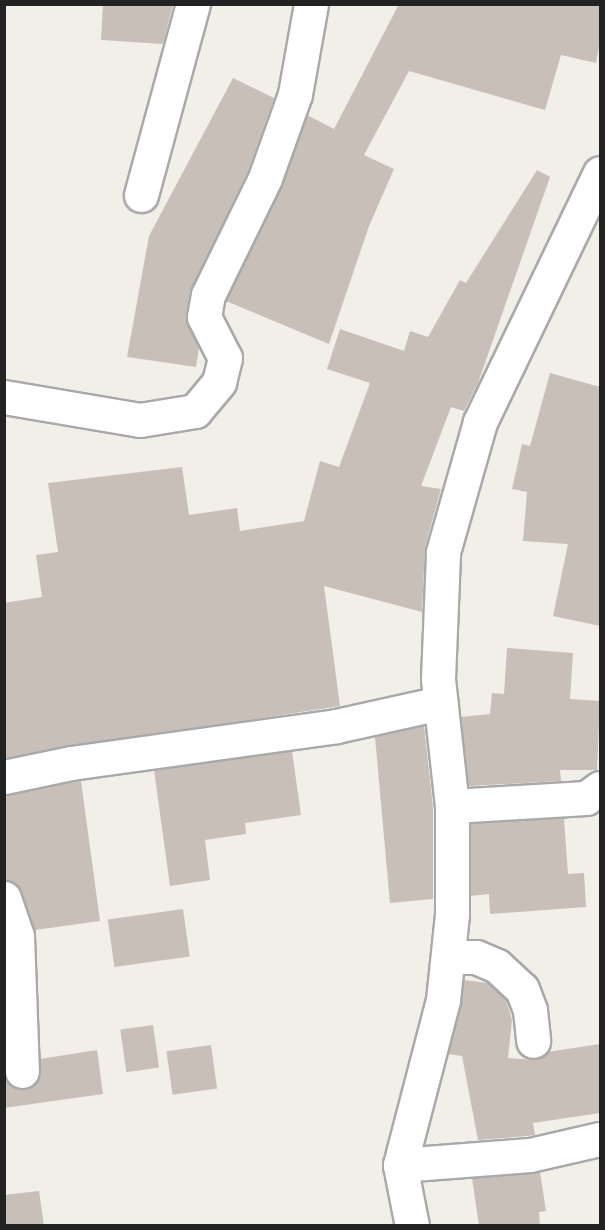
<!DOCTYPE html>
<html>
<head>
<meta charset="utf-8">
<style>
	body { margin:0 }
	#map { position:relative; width:605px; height:1230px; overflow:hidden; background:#f2efe9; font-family:"IBM Plex Sans",sans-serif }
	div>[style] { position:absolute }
	.building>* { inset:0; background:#c7bfb8; transform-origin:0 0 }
	.roads { filter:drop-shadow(2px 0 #a9a9a9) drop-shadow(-2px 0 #a9a9a9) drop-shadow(0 2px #a9a9a9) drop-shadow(0 -2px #a9a9a9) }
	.minor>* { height:33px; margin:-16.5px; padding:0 16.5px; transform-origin:16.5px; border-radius:16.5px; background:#fff }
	span { translate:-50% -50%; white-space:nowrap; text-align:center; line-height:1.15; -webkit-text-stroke:6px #fff; paint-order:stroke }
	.frame { position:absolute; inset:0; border:6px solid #222; pointer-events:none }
</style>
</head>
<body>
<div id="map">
	<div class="building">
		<i style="clip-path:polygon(103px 4px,173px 4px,163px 44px,101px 40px)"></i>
		<i style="clip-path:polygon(399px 4px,600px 4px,600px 41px,596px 63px,561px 55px,545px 110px,409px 71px,364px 155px,394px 169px,369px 226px,329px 344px,226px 301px,282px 186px,307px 115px,334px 129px)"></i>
		<i style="clip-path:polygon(233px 78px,274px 98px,248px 171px,190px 291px,186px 314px,199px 348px,196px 367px,127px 357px,149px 236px)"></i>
		<i style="clip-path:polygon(537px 170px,550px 177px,478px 383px,464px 411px,451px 407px,421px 486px,441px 489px,425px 547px,422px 612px,324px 586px,340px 706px,4px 758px,4px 603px,42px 597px,36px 555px,58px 552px,48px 483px,182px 467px,189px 515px,237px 508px,240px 531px,304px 521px,320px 461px,339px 467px,370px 383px,327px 369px,340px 329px,404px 351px,410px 331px,428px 337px,460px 280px,466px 283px)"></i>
		<i style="clip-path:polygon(550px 373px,600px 387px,600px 626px,553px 616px,568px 544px,523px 541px,527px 492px,512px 489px,522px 444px,530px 446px)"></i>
		<i style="clip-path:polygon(507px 648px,573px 653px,570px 699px,600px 701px,597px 770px,560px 770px,561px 781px,469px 786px,461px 717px,490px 714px,492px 693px,504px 694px)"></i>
		<i style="clip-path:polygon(424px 726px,433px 807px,433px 899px,390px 903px,375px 737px)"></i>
		<i style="clip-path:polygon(292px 751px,301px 815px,245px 823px,246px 834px,205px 840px,210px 880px,170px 886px,154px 770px)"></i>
		<i style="clip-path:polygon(81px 781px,100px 921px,35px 930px,21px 891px,4px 880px,4px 795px)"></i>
		<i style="clip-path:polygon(564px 818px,568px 874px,584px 873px,586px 907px,490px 914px,489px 894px,471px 896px,471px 824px)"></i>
		<i style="left:183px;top:909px;width:48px;height:76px;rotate:82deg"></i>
		<i style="clip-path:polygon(464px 980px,488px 983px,506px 1000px,512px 1020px,508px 1058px,535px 1060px,547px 1052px,600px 1044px,600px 1113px,533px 1123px,535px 1135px,527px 1136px,478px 1140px,462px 1056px,448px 1054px)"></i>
		<i style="left:153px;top:1025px;width:43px;height:33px;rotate:82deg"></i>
		<i style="left:211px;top:1045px;width:44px;height:45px;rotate:82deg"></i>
		<i style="clip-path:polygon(97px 1050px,103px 1094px,4px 1108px,4px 1076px,13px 1087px,23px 1090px,38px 1080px,40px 1059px)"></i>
		<i style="clip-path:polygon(540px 1172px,546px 1211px,539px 1212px,540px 1226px,479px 1226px,472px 1178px)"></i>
		<i style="clip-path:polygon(39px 1191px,44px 1226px,4px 1226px,4px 1195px)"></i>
	</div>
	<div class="roads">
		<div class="minor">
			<i style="left:141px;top:195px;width:198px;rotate:-74.8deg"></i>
			<i style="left:4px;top:397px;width:138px;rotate:9.6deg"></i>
			<i style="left:140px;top:420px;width:56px;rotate:-9.3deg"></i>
			<i style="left:195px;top:411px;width:38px;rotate:-50deg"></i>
			<i style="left:219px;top:382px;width:25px;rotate:-76deg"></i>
			<i style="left:225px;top:358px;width:46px;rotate:-117.1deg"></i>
			<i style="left:204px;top:317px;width:22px;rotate:-80deg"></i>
			<i style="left:208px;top:295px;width:130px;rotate:-64deg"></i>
			<i style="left:265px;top:178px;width:89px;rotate:-70.3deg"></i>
			<i style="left:295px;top:94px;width:91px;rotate:-79.9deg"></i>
			<i style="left:4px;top:777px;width:68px;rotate:-11.8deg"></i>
			<i style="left:71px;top:763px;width:268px;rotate:-7.9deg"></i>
			<i style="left:336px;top:726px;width:107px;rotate:-12.4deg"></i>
			<i style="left:452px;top:806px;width:134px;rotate:-3.4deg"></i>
			<i style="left:586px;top:798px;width:17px;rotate:-36deg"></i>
			<i style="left:4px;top:898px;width:40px;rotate:71.1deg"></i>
			<i style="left:17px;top:936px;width:135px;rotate:87.9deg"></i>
			<i style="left:448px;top:957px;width:28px"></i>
			<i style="left:476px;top:957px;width:23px;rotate:23deg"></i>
			<i style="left:497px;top:966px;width:34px;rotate:43deg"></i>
			<i style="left:522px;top:989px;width:22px;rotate:69deg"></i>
			<i style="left:530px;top:1010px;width:31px;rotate:84deg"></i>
			<i style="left:400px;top:1165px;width:130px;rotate:-4.4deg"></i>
			<i style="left:530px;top:1155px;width:72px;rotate:-12.9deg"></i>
			<i style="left:412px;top:1226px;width:62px;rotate:-101.1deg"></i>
			<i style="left:400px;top:1165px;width:171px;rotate:-75.4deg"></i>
			<i style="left:443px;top:1000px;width:86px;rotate:-84deg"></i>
			<i style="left:452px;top:914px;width:108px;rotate:-90deg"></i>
			<i style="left:452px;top:806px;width:128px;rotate:-96.3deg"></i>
			<i style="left:438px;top:679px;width:127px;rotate:-87.7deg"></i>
			<i style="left:443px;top:552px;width:135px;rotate:-74.1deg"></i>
			<i style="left:480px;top:422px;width:276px;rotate:-64.3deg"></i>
		</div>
	</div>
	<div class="frame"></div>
</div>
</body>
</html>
